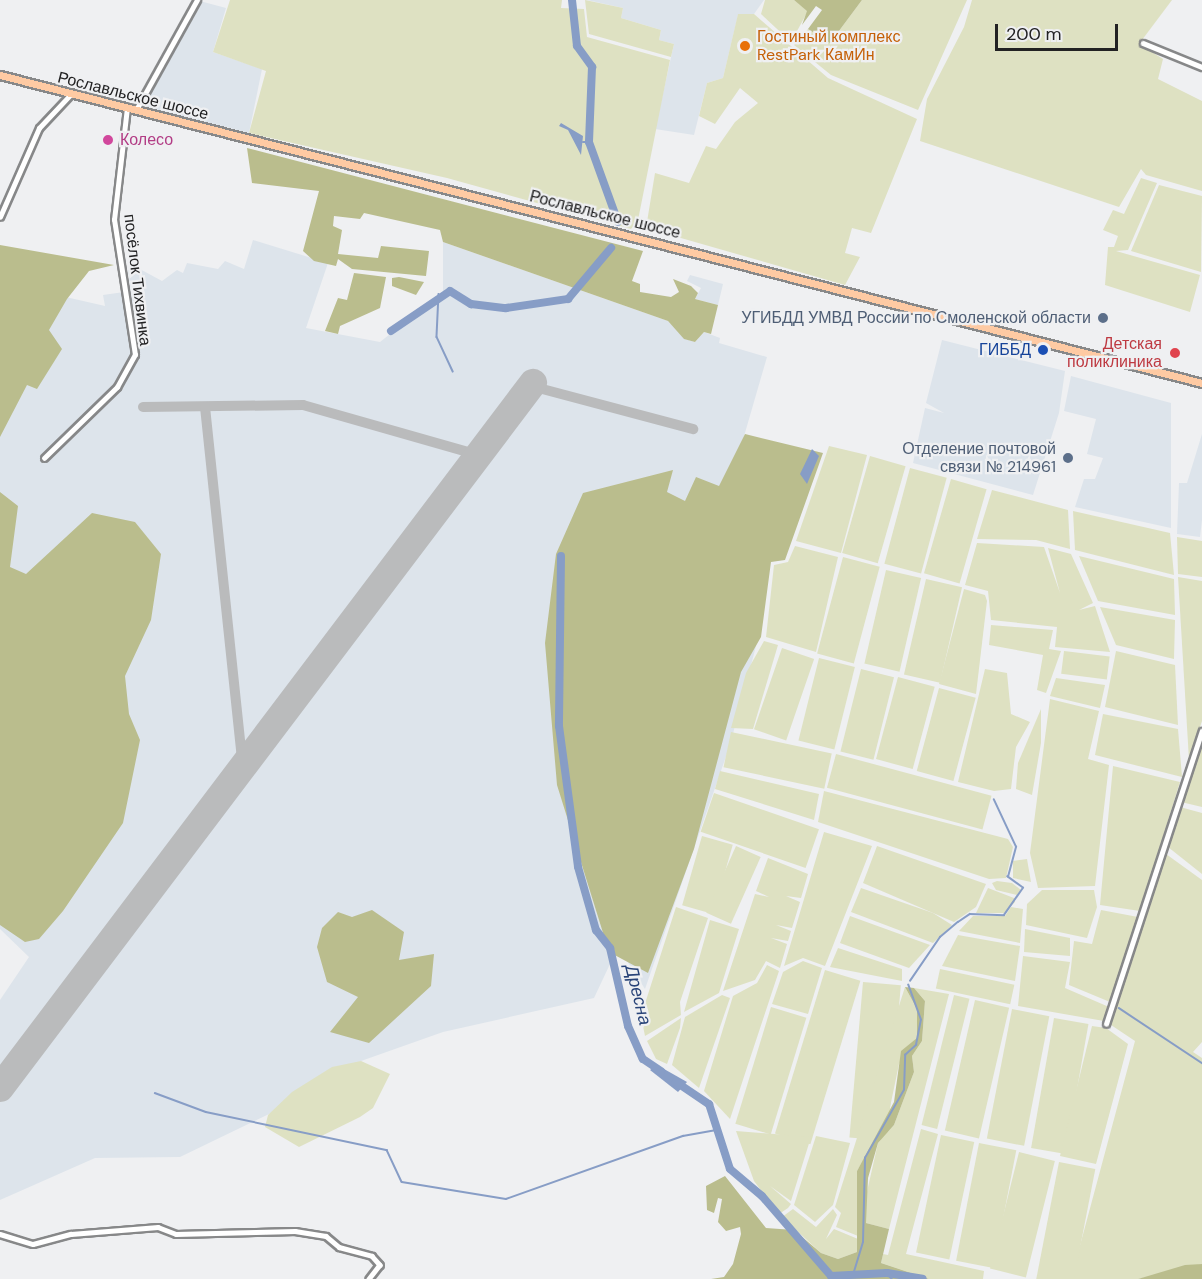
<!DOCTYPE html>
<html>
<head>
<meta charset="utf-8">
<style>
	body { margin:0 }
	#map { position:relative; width:1202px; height:1279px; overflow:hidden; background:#eff0f2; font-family:"DM Sans",sans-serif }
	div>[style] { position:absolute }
	.built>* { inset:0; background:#dde4eb }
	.green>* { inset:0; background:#dee1c2; transform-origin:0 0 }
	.forest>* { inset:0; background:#babd8d }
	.water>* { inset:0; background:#879dc6 }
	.stream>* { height:1.5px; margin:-0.75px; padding:0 0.75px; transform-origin:0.75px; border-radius:0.75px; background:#879dc6 }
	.river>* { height:8px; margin:-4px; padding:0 4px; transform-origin:4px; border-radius:4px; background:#879dc6 }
	.taxiway>* { height:10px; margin:-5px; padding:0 5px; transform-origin:5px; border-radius:5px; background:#babbbc }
	.runway>* { height:28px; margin:-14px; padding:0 14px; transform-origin:14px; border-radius:14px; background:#babbbc }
	.roads { filter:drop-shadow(2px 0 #878889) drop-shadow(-2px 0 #878889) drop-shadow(0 2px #878889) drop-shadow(0 -2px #878889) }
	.minor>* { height:4.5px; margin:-2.25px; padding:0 2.25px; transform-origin:2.25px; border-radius:2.25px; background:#fff }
	.primary>* { height:7px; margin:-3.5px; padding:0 3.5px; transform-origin:3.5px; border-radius:3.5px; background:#fecaa3 }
	.dots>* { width:16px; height:16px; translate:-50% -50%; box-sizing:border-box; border:3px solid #eff0f2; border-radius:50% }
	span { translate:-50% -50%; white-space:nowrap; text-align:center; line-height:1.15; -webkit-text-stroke:4.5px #eff0f2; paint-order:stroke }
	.food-label { font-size:16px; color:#c56008 }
	.left { translate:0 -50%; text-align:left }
	.street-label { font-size:16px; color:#222223 }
	.hotel-label { font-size:16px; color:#b23c85 }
	.service-label { font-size:16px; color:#4e5e75 }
	.right { translate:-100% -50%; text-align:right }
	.health-label { font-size:16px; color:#be3a42 }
	.transit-label { font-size:16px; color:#164399 }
	.water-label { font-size:18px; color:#284378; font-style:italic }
	.scale { position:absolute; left:995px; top:24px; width:123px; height:27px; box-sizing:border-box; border:3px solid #222223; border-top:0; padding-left:8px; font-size:18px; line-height:21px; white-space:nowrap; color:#222223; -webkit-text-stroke:4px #eff0f2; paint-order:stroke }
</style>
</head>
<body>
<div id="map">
	<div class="built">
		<i style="clip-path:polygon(196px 0,226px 8px,213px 52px,262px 69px,249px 133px,143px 106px,139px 98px)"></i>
		<i style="clip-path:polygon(587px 0,764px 0,754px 14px,738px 15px,723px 78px,707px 83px,694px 135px,655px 129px,674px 44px,659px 40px,661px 30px,621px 18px,623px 8px)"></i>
		<i style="clip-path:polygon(253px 240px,328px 263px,306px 328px,380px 342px,443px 292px,443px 242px,668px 321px,685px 339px,695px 342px,704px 332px,720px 338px,719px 343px,767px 357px,738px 457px,760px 631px,730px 745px,645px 989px,618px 947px,594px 998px,443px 1032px,361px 1061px,346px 1077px,180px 1157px,95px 1158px,0 1200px,0 1000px,29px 957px,0 929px,0 282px,105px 306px,103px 295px,131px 291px,128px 270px,138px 268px,162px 281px,177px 270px,183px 273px,187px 263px,218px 269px,225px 261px,244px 269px)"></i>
		<i style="clip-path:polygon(690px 275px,723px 284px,718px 305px,695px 299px,701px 288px,687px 281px)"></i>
		<i style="clip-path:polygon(942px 340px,1065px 371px,1059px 413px,1033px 495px,913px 463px,925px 408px,944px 413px,926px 403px)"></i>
		<i style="clip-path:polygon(1071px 376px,1171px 403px,1171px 528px,1075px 507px,1084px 479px,1095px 479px,1103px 458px,1087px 454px,1096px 419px,1064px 411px)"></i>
		<i style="clip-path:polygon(1202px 434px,1202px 520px,1200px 537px,1177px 534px,1179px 483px,1187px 483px)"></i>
	</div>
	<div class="green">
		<i style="clip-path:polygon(230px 0,562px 0,561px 8px,584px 9px,587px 37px,670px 60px,638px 220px,631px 229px,447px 178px,249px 133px,266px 71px,213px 52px)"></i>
		<i style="clip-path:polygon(585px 0,623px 8px,621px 18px,661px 30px,659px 40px,674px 44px,671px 57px,589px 34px)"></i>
		<i style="clip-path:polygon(765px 0,794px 0,808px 11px,791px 42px,761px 14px)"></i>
		<i style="clip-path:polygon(862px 0,967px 0,918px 110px,831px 75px,794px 45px,808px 29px,830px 43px)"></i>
		<i style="clip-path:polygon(972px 0,1172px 0,1139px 44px,1163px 59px,1158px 79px,1202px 101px,1202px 191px,1146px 175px,1141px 169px,1119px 207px,920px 141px,927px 99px,964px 27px)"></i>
		<i style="clip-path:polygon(738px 14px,754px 14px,828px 78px,917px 119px,871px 233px,852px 228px,845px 253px,860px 257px,845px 285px,646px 228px,655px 173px,689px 183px,706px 146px,716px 149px,735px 122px,758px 103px,740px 88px,715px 124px,699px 116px,707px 83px,723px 78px)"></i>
		<i style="clip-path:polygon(1141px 178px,1157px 183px,1128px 250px,1116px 251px,1200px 275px,1190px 312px,1105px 285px,1108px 247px,1114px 247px,1118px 236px,1103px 230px,1113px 210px,1124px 214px)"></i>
		<i style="clip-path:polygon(1159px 185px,1202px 196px,1201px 272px,1131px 251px)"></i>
		<i style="clip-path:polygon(829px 446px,867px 455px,841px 553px,796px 541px)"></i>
		<i style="left:870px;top:456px;width:37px;height:101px;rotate:16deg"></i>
		<i style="left:910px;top:468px;width:38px;height:99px;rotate:15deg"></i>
		<i style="left:951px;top:479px;width:37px;height:98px;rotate:16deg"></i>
		<i style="clip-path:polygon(992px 490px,1068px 510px,1070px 549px,1036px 540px,977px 539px)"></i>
		<i style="clip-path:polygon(1073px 511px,1170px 533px,1174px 575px,1075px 550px)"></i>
		<i style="clip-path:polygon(1177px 537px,1202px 541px,1202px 577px,1178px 574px)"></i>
		<i style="clip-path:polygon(977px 543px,1044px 547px,1060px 593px,1048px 548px,1071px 554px,1093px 603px,1079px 610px,1095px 606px,1110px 652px,1055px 647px,1057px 627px,991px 620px,988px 591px,965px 585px)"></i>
		<i style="clip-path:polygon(795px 546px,838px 557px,816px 652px,766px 637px,774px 565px,788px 562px)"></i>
		<i style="clip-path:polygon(1079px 556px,1174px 579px,1175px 615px,1098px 601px)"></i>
		<i style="left:843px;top:557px;width:38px;height:100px;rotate:15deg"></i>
		<i style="left:886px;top:570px;width:36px;height:96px;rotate:13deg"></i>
		<i style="clip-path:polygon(1178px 577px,1202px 581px,1202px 721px,1189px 760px)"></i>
		<i style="left:926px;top:579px;width:37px;height:98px;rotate:13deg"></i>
		<i style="clip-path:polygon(964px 589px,985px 595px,987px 601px,976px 694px,939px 684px)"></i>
		<i style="clip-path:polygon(1100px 607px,1175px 620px,1174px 659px,1116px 645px)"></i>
		<i style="clip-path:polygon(991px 625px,1053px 630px,1049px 649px,1061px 651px,1046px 693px,1037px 690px,1043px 655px,989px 645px)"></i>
		<i style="clip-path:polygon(764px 641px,778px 645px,753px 729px,731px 728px,746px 673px)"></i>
		<i style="left:782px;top:648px;width:34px;height:86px;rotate:19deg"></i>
		<i style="left:1064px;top:651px;width:46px;height:23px;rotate:7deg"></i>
		<i style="clip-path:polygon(1116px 651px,1175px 665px,1178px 725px,1105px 707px)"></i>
		<i style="left:819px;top:658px;width:37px;height:85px;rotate:14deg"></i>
		<i style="left:861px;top:669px;width:34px;height:85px;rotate:14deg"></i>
		<i style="clip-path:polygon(985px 669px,1007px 673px,1011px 714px,1030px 722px,1016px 747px,1011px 789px,994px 791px,958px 782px)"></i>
		<i style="left:898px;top:677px;width:38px;height:85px;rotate:15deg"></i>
		<i style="clip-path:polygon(1056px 678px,1105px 685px,1100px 708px,1050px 696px)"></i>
		<i style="left:939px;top:688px;width:38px;height:86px;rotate:15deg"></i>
		<i style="clip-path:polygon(1050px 699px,1099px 711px,1088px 759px,1109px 765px,1095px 886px,1038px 888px,1030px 853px)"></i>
		<i style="clip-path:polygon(1041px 709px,1041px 743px,1032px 795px,1016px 789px,1018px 763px)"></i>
		<i style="clip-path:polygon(1103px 714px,1178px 729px,1182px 777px,1095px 755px)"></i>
		<i style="left:731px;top:732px;width:103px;height:36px;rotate:12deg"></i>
		<i style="clip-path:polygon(1202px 744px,1202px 807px,1181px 802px)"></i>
		<i style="left:836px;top:754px;width:161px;height:35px;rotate:15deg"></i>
		<i style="clip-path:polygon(1113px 766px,1180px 782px,1140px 911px,1100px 905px)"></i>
		<i style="clip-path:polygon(720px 771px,819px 794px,814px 820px,715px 789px)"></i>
		<i style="clip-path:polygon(824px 791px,1008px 839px,1013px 847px,1006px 878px,989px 879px,818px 822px)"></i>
		<i style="left:714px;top:793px;width:111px;height:41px;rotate:19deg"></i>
		<i style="clip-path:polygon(1180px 807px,1202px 813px,1202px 874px,1168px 847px)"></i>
		<i style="clip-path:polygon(824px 832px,872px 846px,825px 966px,803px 958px,784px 966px)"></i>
		<i style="left:702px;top:836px;width:32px;height:72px;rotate:16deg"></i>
		<i style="left:736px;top:846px;width:27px;height:73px;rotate:24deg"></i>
		<i style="clip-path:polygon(877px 846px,986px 884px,976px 907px,954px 922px,863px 883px)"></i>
		<i style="clip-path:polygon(1166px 854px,1202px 880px,1202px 1042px,1193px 1052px,1202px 1058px,1202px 1264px,1138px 1279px,1071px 1279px,1135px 1041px,1108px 1023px)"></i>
		<i style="clip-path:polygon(768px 858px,808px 874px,801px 898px,786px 896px,800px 902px,792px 928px,776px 925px,791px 931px,788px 941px,771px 938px,787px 944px,780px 968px,766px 961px,755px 980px,723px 991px,755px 894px,769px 897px,756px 891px)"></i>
		<i style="clip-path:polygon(1027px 859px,1031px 882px,1013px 878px,1013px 861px)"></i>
		<i style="clip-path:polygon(997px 881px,1012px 883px,1021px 890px,1017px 895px,996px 890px,992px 883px)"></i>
		<i style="clip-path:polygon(861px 888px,933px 913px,952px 925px,933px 943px,851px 912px)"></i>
		<i style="clip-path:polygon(988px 888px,1014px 898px,1015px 902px,1004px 913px,976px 913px)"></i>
		<i style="clip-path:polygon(1042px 890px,1094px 890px,1097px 907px,1087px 938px,1026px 925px,1027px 904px)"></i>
		<i style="clip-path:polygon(676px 907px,708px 918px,680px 1002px,681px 1015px,645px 1036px,641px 1016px)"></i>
		<i style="clip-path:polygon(1011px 907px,1023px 909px,1020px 943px,959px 931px,973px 916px,1005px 916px)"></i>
		<i style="clip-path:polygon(1101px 910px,1138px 917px,1110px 1002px,1069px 985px,1074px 941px,1092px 944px)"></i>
		<i style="clip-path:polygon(850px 916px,930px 945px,909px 968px,840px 943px)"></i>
		<i style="clip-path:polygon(710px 920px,739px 929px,719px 993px,684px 1012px)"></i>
		<i style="clip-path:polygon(1025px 929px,1070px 938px,1070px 956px,1024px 952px)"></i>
		<i style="clip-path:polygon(958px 935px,1020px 946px,1015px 981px,942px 966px)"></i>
		<i style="clip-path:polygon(838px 948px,902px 969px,902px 981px,830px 967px)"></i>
		<i style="clip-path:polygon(1023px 956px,1070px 962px,1065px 988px,1109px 1007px,1104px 1021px,1018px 1006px)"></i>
		<i style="clip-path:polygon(803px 961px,822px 968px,808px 1014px,772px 1004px,783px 972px)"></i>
		<i style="clip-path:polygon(767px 965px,779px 971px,730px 1119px,704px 1091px,733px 996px,757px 983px)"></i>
		<i style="left:940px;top:969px;width:76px;height:20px;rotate:12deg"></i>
		<i style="left:825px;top:970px;width:37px;height:171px;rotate:17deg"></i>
		<i style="left:863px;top:982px;width:38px;height:156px;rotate:5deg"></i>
		<i style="clip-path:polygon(905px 987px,917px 1009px,917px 1038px,899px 1064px,888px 1117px,857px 1171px,858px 1236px,836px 1227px,841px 1213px,835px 1207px)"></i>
		<i style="clip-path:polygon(914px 988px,949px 994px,889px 1229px,866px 1223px,866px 1196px,878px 1143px,894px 1125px,914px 1072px,912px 1056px,922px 1041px,925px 1001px)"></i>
		<i style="clip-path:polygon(722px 995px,730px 998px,699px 1088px,672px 1065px,685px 1017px)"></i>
		<i style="left:954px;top:995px;width:16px;height:134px;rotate:14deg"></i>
		<i style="left:975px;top:1000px;width:35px;height:134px;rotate:13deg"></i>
		<i style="left:771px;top:1007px;width:37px;height:122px;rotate:17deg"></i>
		<i style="left:1012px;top:1009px;width:38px;height:132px;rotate:11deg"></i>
		<i style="clip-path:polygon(681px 1018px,680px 1028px,667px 1064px,656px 1059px,647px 1041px)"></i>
		<i style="left:1054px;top:1018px;width:35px;height:132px;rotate:10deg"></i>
		<i style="clip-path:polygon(1092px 1026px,1106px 1028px,1128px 1044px,1096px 1164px,1060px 1156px)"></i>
		<i style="clip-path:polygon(361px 1061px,390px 1074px,373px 1108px,360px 1117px,299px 1147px,265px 1127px,268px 1115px,292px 1092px,332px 1067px)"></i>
		<i style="clip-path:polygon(921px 1129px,938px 1134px,906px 1254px,984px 1271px,983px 1279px,929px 1279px,881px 1263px,883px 1254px,888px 1255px)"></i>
		<i style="clip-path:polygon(736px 1131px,811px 1137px,791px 1201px,770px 1186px,791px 1204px,788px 1208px,779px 1214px,754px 1181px)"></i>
		<i style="left:941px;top:1135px;width:34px;height:120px;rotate:12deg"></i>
		<i style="clip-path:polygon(816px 1136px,850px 1143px,833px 1205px,815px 1222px,794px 1205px)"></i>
		<i style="left:979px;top:1143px;width:38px;height:120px;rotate:11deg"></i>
		<i style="left:1019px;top:1152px;width:37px;height:120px;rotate:14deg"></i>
		<i style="left:1059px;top:1162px;width:37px;height:120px;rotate:11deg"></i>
		<i style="clip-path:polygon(793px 1209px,816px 1227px,833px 1209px,837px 1215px,826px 1239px,834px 1229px,858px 1239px,857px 1252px,838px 1259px,821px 1253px,782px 1217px)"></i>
	</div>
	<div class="forest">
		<i style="clip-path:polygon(794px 0,862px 0,830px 43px,808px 29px,822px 10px,816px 6px,802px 25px,807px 11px)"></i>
		<i style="clip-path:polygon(247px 148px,643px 251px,632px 281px,640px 284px,640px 292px,671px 297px,679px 292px,673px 279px,691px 286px,698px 293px,695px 299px,718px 305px,711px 334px,704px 332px,695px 342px,684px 339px,668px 321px,443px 242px,440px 230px,364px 213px,360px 219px,334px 216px,333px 226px,342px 230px,338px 254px,378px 258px,381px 246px,429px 251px,426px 276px,352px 269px,338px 259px,336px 266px,314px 261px,303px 251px,319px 191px,252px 183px)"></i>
		<i style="clip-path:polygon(0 245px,114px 265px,89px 271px,67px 299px,49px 330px,62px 349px,37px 389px,27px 385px,0 437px)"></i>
		<i style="clip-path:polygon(354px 273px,386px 277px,380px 308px,340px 326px,338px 334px,325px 331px,338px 298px,347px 300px)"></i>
		<i style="clip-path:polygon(399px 277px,424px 282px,416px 295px,392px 286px,392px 278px)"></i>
		<i style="clip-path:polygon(745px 434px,823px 453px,785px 560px,771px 562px,761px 637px,741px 672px,694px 849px,648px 973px,609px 952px,557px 785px,545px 643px,556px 554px,583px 493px,673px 470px,667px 492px,685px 501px,696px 477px,719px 486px)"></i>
		<i style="clip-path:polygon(0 492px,18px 506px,10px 567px,26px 574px,92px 513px,135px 522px,161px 554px,151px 620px,125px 676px,129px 714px,140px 740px,123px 823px,63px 911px,39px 939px,25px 942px,0 925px)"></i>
		<i style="clip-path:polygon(372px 910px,404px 932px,399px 960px,434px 954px,431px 986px,369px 1043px,330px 1032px,358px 997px,327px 982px,317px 947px,322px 928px,338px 912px,352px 917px)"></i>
		<i style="clip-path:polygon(905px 987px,914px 988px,925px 1001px,922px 1041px,912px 1056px,914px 1072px,894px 1125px,878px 1143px,868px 1178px,866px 1223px,889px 1229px,881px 1263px,929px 1279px,711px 1279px,724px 1277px,733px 1264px,741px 1234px,740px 1227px,726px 1231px,718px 1222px,722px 1199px,718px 1198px,714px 1213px,707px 1210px,706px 1186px,725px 1176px,766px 1228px,794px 1230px,821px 1253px,838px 1259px,857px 1252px,857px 1171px,894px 1102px,901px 1051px,917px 1038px,917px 1009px)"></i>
		<i style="clip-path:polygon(1202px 1264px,1202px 1279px,1138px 1279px,1185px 1265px)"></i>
	</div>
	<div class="water">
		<i style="clip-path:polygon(561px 123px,583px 136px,581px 155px,568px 130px,559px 126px)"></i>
		<i style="clip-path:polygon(812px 449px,819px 456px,807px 484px,800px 474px)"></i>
		<i style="clip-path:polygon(657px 1065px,687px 1082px,678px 1092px,650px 1070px)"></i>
	</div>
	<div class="stream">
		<i style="left:583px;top:142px;width:6px"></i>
		<i style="left:439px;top:294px;width:43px;rotate:92.7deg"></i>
		<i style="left:437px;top:337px;width:38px;rotate:65deg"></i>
		<i style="left:910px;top:981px;width:53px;rotate:-55.7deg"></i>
		<i style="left:940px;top:937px;width:23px;rotate:-40deg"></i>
		<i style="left:958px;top:922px;width:14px;rotate:-34deg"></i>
		<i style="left:970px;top:914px;width:34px;rotate:2deg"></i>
		<i style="left:1004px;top:915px;width:33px;rotate:-55deg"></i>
		<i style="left:1023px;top:888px;width:19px;rotate:-144deg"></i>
		<i style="left:1008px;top:877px;width:31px;rotate:-75deg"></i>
		<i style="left:1016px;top:847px;width:52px;rotate:-115.1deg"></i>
		<i style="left:1119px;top:1008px;width:100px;rotate:33.5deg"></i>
		<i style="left:155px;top:1093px;width:54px;rotate:20.4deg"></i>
		<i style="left:206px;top:1112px;width:185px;rotate:11.9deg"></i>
		<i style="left:387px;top:1150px;width:35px;rotate:65deg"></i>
		<i style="left:402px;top:1182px;width:105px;rotate:9.3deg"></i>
		<i style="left:506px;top:1199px;width:188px;rotate:-19.6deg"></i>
		<i style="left:683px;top:1136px;width:35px;rotate:-10deg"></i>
		<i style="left:887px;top:1273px;width:8px;rotate:50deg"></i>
		<i style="left:853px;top:1275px;width:34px;rotate:-73deg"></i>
		<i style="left:863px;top:1242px;width:84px;rotate:-88.6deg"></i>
		<i style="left:865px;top:1158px;width:78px;rotate:-60.2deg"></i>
		<i style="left:904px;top:1090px;width:35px;rotate:-88deg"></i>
		<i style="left:905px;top:1055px;width:15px;rotate:-42deg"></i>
		<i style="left:916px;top:1045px;width:25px;rotate:-79deg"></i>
		<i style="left:921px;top:1020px;width:37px;rotate:-110deg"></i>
	</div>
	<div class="river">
		<i style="left:572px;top:0;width:46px;rotate:83.8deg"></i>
		<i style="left:577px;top:46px;width:26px;rotate:54deg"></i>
		<i style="left:592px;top:67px;width:75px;rotate:92.3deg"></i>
		<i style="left:589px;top:142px;width:85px;rotate:70.1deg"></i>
		<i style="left:391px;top:331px;width:71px;rotate:-34.1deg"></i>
		<i style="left:450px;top:291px;width:25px;rotate:32deg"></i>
		<i style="left:471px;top:304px;width:35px;rotate:7deg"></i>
		<i style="left:506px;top:308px;width:63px;rotate:-8.3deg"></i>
		<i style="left:568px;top:299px;width:67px;rotate:-49.9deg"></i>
		<i style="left:561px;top:556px;width:170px;rotate:90.7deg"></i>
		<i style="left:559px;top:726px;width:142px;rotate:82.3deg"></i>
		<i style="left:578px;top:867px;width:66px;rotate:74.1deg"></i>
		<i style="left:596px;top:930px;width:23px;rotate:52deg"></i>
		<i style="left:610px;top:948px;width:80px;rotate:77deg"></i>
		<i style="left:628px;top:1026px;width:36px;rotate:66deg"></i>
		<i style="left:643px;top:1059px;width:22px;rotate:34deg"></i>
		<i style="left:676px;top:1082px;width:40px;rotate:34deg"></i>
		<i style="left:709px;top:1104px;width:68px;rotate:72.1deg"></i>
		<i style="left:730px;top:1169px;width:42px;rotate:40.2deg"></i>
		<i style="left:762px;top:1196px;width:106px;rotate:49.2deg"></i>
		<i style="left:831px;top:1276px;width:56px;rotate:-3.1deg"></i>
		<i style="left:887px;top:1273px;width:36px;rotate:9deg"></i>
	</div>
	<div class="taxiway">
		<i style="left:531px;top:386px;width:168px;rotate:14.9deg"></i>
		<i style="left:143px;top:407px;width:160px;rotate:-0.7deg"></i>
		<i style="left:303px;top:405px;width:182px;rotate:15.9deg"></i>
		<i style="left:205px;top:407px;width:362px;rotate:84deg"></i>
	</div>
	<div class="runway">
		<i style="left:0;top:1088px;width:884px;rotate:-52.91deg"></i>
	</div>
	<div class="roads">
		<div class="minor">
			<i style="left:1143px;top:43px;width:64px;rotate:22.1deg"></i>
			<i style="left:136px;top:110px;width:126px;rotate:-61deg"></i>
			<i style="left:0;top:217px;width:97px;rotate:-66.3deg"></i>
			<i style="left:39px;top:128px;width:47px;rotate:-46.7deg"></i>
			<i style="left:44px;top:458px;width:102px;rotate:-44.2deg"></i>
			<i style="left:117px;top:387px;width:37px;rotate:-61deg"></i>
			<i style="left:135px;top:355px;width:137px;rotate:-98.8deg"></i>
			<i style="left:114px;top:220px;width:113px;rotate:-83.4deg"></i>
			<i style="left:1106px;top:1024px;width:308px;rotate:-71.9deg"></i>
			<i style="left:0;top:1234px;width:34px;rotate:17deg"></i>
			<i style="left:33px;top:1244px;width:39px;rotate:-15deg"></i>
			<i style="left:71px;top:1234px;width:87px;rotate:-4.6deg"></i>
			<i style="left:158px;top:1227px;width:19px;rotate:21deg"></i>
			<i style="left:176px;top:1234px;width:119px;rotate:-1.4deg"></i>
			<i style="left:295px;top:1231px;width:31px;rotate:9deg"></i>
			<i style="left:326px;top:1236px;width:17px;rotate:40deg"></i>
			<i style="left:339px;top:1247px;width:34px;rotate:15deg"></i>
			<i style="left:372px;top:1256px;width:12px;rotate:48deg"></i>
			<i style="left:380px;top:1265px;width:18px;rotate:128deg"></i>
		</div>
		<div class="primary">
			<i style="left:0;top:75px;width:1241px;rotate:14.37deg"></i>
		</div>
	</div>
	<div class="dots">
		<i style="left:745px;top:46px;background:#e8710a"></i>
		<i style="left:108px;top:140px;background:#d1479c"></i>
		<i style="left:1103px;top:318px;background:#5c6f8a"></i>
		<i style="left:1043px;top:350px;background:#1a4fb4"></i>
		<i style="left:1175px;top:353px;background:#e0444e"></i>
		<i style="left:1068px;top:458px;background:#5c6f8a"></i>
	</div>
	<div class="food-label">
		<span class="left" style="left:757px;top:46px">Гостиный комплекс<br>RestPark КамИн</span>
	</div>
	<div class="street-label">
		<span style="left:133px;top:96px;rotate:14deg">Рославльское шоссе</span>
		<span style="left:605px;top:215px;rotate:14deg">Рославльское шоссе</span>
		<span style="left:137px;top:280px;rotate:83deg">посёлок Тихвинка</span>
	</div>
	<div class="hotel-label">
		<span class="left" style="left:120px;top:140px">Колесо</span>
	</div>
	<div class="service-label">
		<span class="right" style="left:1091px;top:318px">УГИБДД УМВД России по Смоленской области</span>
		<span class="right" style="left:1056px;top:458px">Отделение почтовой<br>связи № 214961</span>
	</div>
	<div class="health-label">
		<span class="right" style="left:1162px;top:353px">Детская<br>поликлиника</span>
	</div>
	<div class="transit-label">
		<span class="right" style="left:1031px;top:350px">ГИББД</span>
	</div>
	<div class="water-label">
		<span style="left:638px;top:995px;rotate:76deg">Дресна</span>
	</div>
	<div class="scale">200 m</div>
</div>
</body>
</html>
